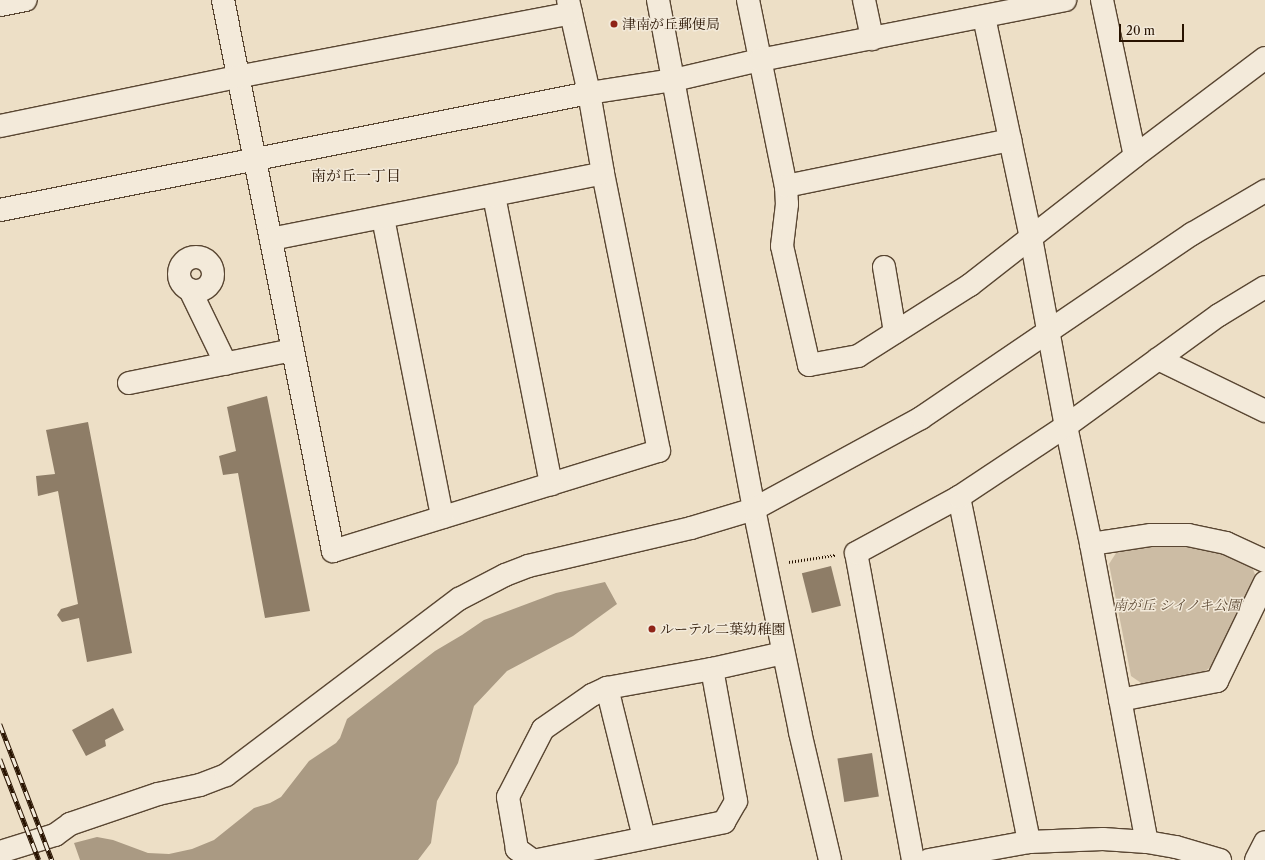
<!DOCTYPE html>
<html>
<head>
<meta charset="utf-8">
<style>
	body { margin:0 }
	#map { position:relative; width:1265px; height:860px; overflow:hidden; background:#eddfc6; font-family:"Libre Caslon Text","Noto Serif JP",serif }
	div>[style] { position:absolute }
	.green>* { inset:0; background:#ccbca4 }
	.water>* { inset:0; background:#aa9a83 }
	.building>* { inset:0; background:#8e7d67; transform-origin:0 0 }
	.path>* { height:2.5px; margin-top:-1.25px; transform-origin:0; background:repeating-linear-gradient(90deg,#281300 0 1px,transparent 0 3px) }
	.roads { filter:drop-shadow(1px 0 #594632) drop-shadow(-1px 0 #594632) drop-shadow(0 1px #594632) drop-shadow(0 -1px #594632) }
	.minor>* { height:22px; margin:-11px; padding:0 11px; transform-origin:11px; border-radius:11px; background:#f3eada }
	.minor>.ring { margin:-11px; padding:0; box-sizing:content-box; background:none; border:22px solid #f3eada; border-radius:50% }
	.rail>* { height:4.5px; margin-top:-2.25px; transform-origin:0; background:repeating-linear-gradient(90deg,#f3eada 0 9px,#281300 0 18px); box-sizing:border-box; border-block:1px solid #281300 }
	.dots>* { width:11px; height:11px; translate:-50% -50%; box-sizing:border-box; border:2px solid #f3eada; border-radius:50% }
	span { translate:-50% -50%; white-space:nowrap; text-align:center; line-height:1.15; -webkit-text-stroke:3px #f3eada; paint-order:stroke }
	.poi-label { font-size:14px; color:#281300 }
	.left { translate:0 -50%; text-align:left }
	.park-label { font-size:14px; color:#614e39; font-style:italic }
	.neighbourhood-label { font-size:15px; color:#281300 }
	.scale { position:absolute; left:1119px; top:24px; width:65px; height:18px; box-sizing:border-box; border:2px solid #281300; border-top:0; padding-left:5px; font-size:12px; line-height:14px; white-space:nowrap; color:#281300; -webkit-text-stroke:3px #f3eada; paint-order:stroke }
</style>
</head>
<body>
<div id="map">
	<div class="green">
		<i style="clip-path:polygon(1158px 545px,1188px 545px,1222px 553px,1251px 564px,1256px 577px,1213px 665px,1200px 675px,1144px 685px,1131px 676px,1109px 564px,1118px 550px)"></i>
	</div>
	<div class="water">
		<i style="clip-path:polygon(605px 582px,617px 604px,573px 636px,507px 671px,474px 706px,458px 763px,437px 801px,431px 843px,418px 860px,80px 860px,74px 843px,97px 837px,113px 840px,148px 853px,169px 854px,192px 849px,214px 840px,254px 808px,270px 803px,281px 797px,309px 761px,336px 743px,340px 738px,347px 719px,435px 651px,462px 635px,484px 620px,556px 593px)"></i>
	</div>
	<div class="building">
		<i style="clip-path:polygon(267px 396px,310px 611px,265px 618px,238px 473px,223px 475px,219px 456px,236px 451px,227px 407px)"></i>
		<i style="clip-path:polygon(88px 422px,132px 653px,87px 662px,79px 618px,62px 622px,57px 615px,61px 609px,78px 604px,58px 491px,38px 496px,36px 476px,55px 474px,46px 430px)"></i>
		<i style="left:831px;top:566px;width:41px;height:30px;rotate:76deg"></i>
		<i style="clip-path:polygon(113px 708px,124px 730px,105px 740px,106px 746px,86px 756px,72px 730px)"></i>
		<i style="left:872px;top:753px;width:44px;height:35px;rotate:81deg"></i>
	</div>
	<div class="path">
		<i style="left:789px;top:562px;width:47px;rotate:-8.7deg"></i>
	</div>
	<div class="roads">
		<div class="minor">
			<i style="left:223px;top:0;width:562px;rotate:78.71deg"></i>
			<i style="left:333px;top:551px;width:341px;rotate:-17.1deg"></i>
			<i style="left:659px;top:451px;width:284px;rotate:-101.4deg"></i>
			<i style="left:603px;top:173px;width:81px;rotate:-99.9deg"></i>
			<i style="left:589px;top:93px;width:95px;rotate:-102.7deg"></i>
			<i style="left:658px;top:0;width:518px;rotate:79.32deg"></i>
			<i style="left:754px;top:509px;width:228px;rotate:78.3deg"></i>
			<i style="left:800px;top:732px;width:131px;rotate:76.8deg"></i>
			<i style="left:748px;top:0;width:190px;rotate:78.5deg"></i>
			<i style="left:786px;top:186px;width:18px;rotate:87deg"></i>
			<i style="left:787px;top:204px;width:42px;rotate:96.8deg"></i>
			<i style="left:782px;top:246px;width:122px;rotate:77.2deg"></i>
			<i style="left:809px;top:365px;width:50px;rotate:-10.4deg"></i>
			<i style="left:858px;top:356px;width:133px;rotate:-32.4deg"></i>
			<i style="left:970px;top:285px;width:209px;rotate:-38deg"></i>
			<i style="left:1135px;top:156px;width:163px;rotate:-37deg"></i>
			<i style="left:864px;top:0;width:40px;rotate:78deg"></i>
			<i style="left:1102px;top:0;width:159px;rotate:78.1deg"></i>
			<i style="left:0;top:5px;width:26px;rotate:-11deg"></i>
			<i style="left:984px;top:17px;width:226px;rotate:78deg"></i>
			<i style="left:1031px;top:238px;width:191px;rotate:79.5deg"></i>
			<i style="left:1066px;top:426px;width:121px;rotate:78deg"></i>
			<i style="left:1091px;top:544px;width:303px;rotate:79.4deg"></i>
			<i style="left:0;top:126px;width:242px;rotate:-11.7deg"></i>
			<i style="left:237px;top:77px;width:340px;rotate:-10.8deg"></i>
			<i style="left:786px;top:186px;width:229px;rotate:-11.6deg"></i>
			<i style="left:494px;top:196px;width:294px;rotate:78.8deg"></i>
			<i style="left:0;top:210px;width:601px;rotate:-11.24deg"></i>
			<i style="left:589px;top:93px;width:86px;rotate:-8.7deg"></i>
			<i style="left:674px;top:80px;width:88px;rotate:-13.1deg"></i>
			<i style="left:760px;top:60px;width:311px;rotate:-11.1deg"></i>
			<i style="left:383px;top:218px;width:305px;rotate:78.8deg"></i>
			<i style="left:271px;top:239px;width:338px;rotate:-11.2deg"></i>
			<i class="ring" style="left:179px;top:257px;width:12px;height:12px"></i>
			<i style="left:884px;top:267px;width:66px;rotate:80.4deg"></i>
			<i style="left:190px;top:290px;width:82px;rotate:64.1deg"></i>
			<i style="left:1158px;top:359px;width:119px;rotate:25.9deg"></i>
			<i style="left:129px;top:383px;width:167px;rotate:-11.4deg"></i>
			<i style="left:959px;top:497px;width:352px;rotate:78.5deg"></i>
			<i style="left:1091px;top:544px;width:61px;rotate:-8.5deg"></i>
			<i style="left:1151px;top:535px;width:37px"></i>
			<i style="left:1188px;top:535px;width:39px;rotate:12deg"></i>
			<i style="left:1226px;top:543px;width:43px;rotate:24.8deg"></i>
			<i style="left:607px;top:688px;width:154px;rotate:76.1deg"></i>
			<i style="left:1120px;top:700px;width:99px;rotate:-11.1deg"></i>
			<i style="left:1217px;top:681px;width:110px;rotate:-64.1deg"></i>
			<i style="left:0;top:852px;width:58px;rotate:-17.2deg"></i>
			<i style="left:55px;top:835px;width:19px;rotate:-36deg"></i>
			<i style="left:70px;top:824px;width:93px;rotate:-18.8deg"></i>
			<i style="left:158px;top:794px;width:43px;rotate:-12.1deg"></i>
			<i style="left:200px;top:785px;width:28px;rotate:-21deg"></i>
			<i style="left:226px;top:775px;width:292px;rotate:-37.1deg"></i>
			<i style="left:459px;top:599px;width:52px;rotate:-27.6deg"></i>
			<i style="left:505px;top:575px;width:25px;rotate:-21deg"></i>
			<i style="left:528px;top:566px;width:167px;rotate:-13.1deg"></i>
			<i style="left:691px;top:528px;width:66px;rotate:-16.8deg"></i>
			<i style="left:754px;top:509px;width:190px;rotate:-28.6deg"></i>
			<i style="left:921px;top:418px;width:328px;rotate:-34.2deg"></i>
			<i style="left:1192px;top:234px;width:85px;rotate:-30.5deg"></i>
			<i style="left:532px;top:860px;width:19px;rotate:-144deg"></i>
			<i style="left:517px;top:849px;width:53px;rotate:-99.8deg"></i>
			<i style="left:508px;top:797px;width:76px;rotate:-62.8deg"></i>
			<i style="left:543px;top:729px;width:60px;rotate:-34.8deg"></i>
			<i style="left:592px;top:695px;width:17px;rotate:-25deg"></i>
			<i style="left:607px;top:688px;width:107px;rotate:-10.3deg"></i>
			<i style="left:712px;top:669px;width:73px;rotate:-12.7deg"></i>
			<i style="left:538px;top:860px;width:190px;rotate:-11.5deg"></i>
			<i style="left:724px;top:822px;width:24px;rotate:-60deg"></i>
			<i style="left:736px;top:801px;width:134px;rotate:-100.3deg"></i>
			<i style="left:913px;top:860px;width:312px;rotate:-100.5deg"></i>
			<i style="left:856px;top:553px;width:117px;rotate:-28.5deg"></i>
			<i style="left:959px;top:497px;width:128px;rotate:-33.6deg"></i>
			<i style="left:1066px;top:426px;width:189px;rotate:-36deg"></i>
			<i style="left:1219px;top:315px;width:54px;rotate:-31.3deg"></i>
			<i style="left:929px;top:860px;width:102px;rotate:-10.2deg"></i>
			<i style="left:1029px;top:842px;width:74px;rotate:-2.3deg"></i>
			<i style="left:1103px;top:839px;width:44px;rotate:3.9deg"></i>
			<i style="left:1147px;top:842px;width:29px;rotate:10deg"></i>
			<i style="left:1176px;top:847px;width:46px;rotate:16.5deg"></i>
			<i style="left:1256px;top:860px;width:20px;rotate:-63deg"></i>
		</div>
	</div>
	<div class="rail">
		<i style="left:0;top:724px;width:146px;rotate:69.1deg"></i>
		<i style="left:0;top:759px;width:108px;rotate:68.9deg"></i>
	</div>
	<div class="dots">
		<i style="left:614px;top:24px;background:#8f2418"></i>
		<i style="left:652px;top:629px;background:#8f2418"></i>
	</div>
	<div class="poi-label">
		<span class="left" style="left:622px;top:24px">津南が丘郵便局</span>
		<span class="left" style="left:660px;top:629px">ルーテル二葉幼稚園</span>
	</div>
	<div class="park-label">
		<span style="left:1177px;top:605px">南が丘 シイノキ公園</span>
	</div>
	<div class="neighbourhood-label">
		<span style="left:356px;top:176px">南が丘一丁目</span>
	</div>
	<div class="scale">20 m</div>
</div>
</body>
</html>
